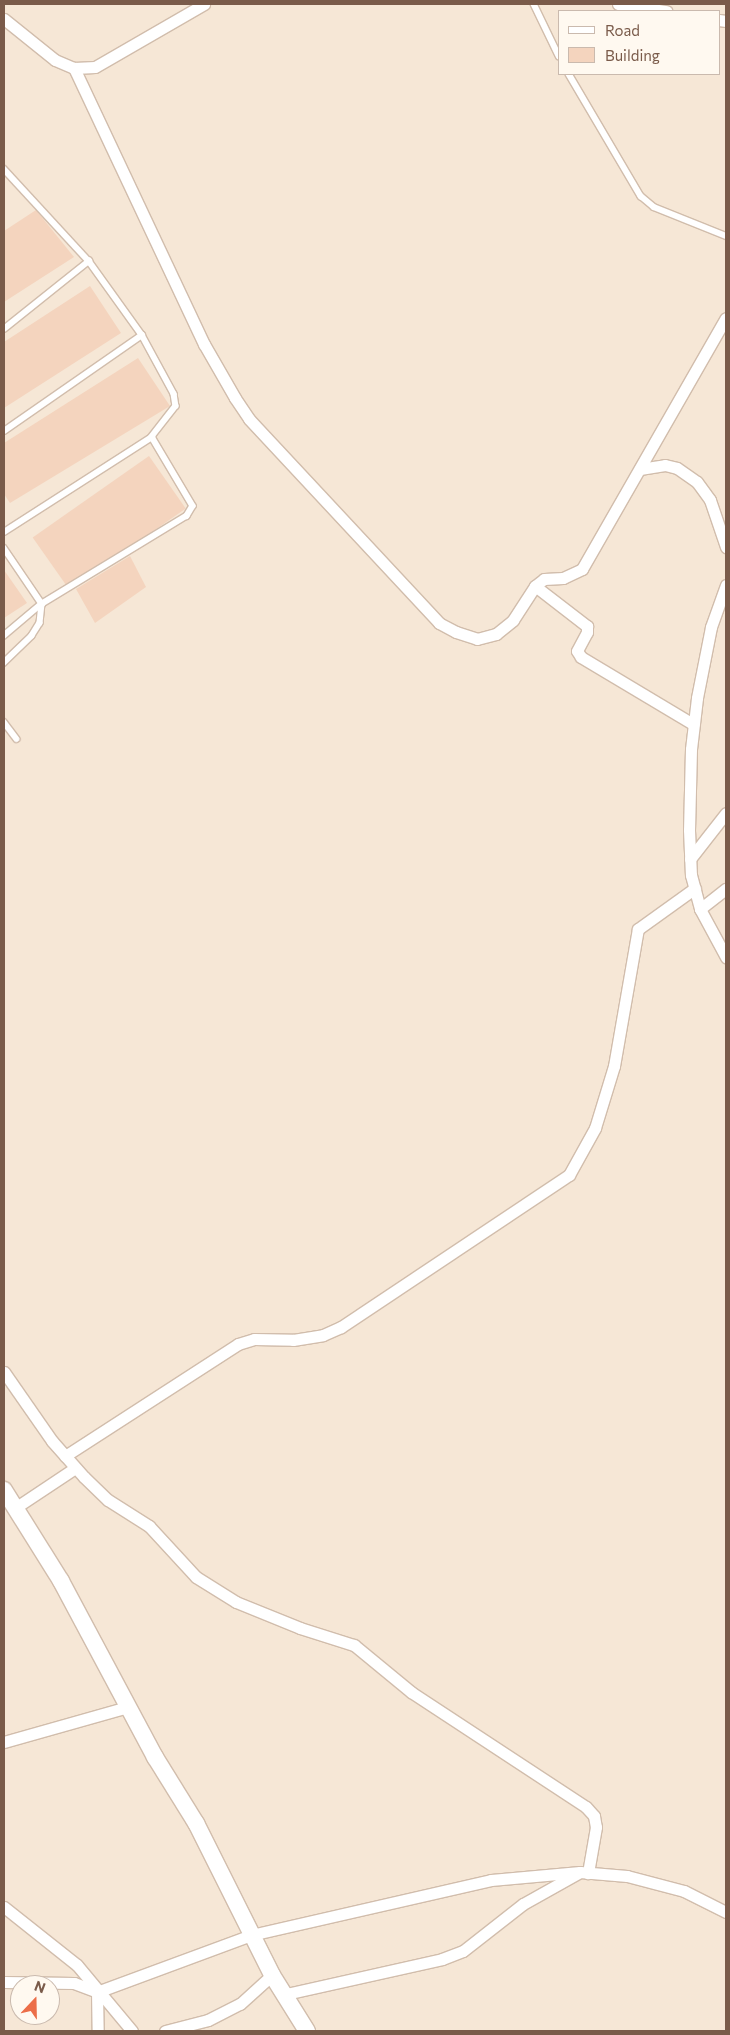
<!DOCTYPE html>
<html>
<head>
<meta charset="utf-8">
<style>
	body { margin:0 }
	#map { position:relative; width:730px; height:2035px; overflow:hidden; background:#fdf5e8; font-family:Commissioner,sans-serif }
	div>[style] { position:absolute }
	.residential>* { inset:0; background:#f6e7d6 }
	.building>* { inset:0; background:#f4d4be; transform-origin:0 0 }
	.roads { filter:drop-shadow(1px 0 #d1bdac) drop-shadow(-1px 0 #d1bdac) drop-shadow(0 1px #d1bdac) drop-shadow(0 -1px #d1bdac) }
	.lane>* { height:5.5px; margin:-2.75px; padding:0 2.75px; transform-origin:2.75px; border-radius:2.75px; background:#fff }
	.street>* { height:11px; margin:-5.5px; padding:0 5.5px; transform-origin:5.5px; border-radius:5.5px; background:#fff }
	.secondary>* { height:16px; margin:-8px; padding:0 8px; transform-origin:8px; border-radius:8px; background:#fff }
	span { translate:-50% -50%; white-space:nowrap; text-align:center; line-height:1.15; -webkit-text-stroke:4px #fff9f0; paint-order:stroke }
	.frame { position:absolute; inset:0; border:5px solid #7a5b4a; pointer-events:none }
	.legend { position:absolute; left:558px; top:10px; width:162px; height:65px; box-sizing:border-box; background:#fff9f0; border:1px solid #cabaae; margin:0; padding:6px 9px; list-style:none; font-size:15px; color:#7a5b4a }
	.legend li { display:flex; align-items:center; gap:10px; height:25px }
	.legend b { width:25px; border:1px solid #cabaae }
	.north { position:absolute; left:10px; top:1975px; width:50px; height:50px; box-sizing:border-box; background:#fff9f0; border:1px solid #cabaae; border-radius:50%; rotate:21deg; font-size:14px; font-weight:700; line-height:20px; text-align:center; color:#7a5b4a }
	.north::after { content:''; display:block; margin:auto; width:18px; height:22px; background:#ec6e48; clip-path:polygon(50% 0,100% 100%,50% 72%,0 100%) }
</style>
</head>
<body>
<div id="map">
	<div class="residential">
		<i style="clip-path:polygon(evenodd,4px 4px,726px 4px,726px 2031px,4px 2031px,4px 4px,559px 11px,719px 11px,719px 74px,559px 74px,559px 11px,4px 4px,20px 1985px,50px 1985px,50px 2015px,20px 2015px,20px 1985px)"></i>
	</div>
	<div class="building">
		<i style="clip-path:polygon(36px 210px,74px 257px,4px 302px,4px 231px)"></i>
		<i style="clip-path:polygon(90px 286px,121px 333px,4px 408px,4px 342px)"></i>
		<i style="clip-path:polygon(138px 358px,170px 406px,10px 503px,4px 494px,4px 443px)"></i>
		<i style="left:149px;top:456px;width:64px;height:142px;rotate:55deg"></i>
		<i style="clip-path:polygon(130px 556px,146px 587px,95px 623px,76px 589px)"></i>
		<i style="clip-path:polygon(4px 570px,27px 603px,4px 618px)"></i>
	</div>
	<div class="roads">
		<div class="lane">
			<i style="left:534px;top:4px;width:58px;rotate:64.3deg"></i>
			<i style="left:569px;top:74px;width:142px;rotate:59.5deg"></i>
			<i style="left:641px;top:196px;width:17px;rotate:40deg"></i>
			<i style="left:654px;top:207px;width:78px;rotate:21.9deg"></i>
			<i style="left:4px;top:169px;width:125px;rotate:47.3deg"></i>
			<i style="left:89px;top:261px;width:91px;rotate:54.4deg"></i>
			<i style="left:142px;top:335px;width:67px;rotate:61.5deg"></i>
			<i style="left:174px;top:394px;width:12px;rotate:81deg"></i>
			<i style="left:176px;top:406px;width:39px;rotate:128deg"></i>
			<i style="left:152px;top:437px;width:80px;rotate:59.3deg"></i>
			<i style="left:193px;top:506px;width:12px;rotate:121deg"></i>
			<i style="left:187px;top:516px;width:170px;rotate:148.7deg"></i>
			<i style="left:42px;top:604px;width:50px;rotate:139.9deg"></i>
			<i style="left:4px;top:329px;width:109px;rotate:-38.7deg"></i>
			<i style="left:4px;top:431px;width:168px;rotate:-34.8deg"></i>
			<i style="left:4px;top:532px;width:176px;rotate:-32.7deg"></i>
			<i style="left:4px;top:548px;width:68px;rotate:55.8deg"></i>
			<i style="left:42px;top:604px;width:19px;rotate:96deg"></i>
			<i style="left:40px;top:623px;width:15px;rotate:122deg"></i>
			<i style="left:32px;top:636px;width:39px;rotate:136deg"></i>
			<i style="left:4px;top:722px;width:21px;rotate:53deg"></i>
		</div>
		<div class="street">
			<i style="left:618px;top:4px;width:49px;rotate:8.3deg"></i>
			<i style="left:4px;top:19px;width:65px;rotate:38.8deg"></i>
			<i style="left:55px;top:60px;width:21px;rotate:23deg"></i>
			<i style="left:74px;top:68px;width:21px;rotate:-3deg"></i>
			<i style="left:95px;top:67px;width:126px;rotate:-30deg"></i>
			<i style="left:719px;top:20px;width:7px;rotate:8deg"></i>
			<i style="left:74px;top:68px;width:305px;rotate:64.8deg"></i>
			<i style="left:204px;top:344px;width:62px;rotate:60.1deg"></i>
			<i style="left:235px;top:398px;width:25px;rotate:56deg"></i>
			<i style="left:249px;top:419px;width:279px;rotate:47deg"></i>
			<i style="left:439px;top:623px;width:19px;rotate:28deg"></i>
			<i style="left:456px;top:632px;width:22px;rotate:18deg"></i>
			<i style="left:477px;top:639px;width:20px;rotate:-15deg"></i>
			<i style="left:496px;top:634px;width:22px;rotate:-39deg"></i>
			<i style="left:513px;top:620px;width:40px;rotate:-57.1deg"></i>
			<i style="left:535px;top:586px;width:11px;rotate:-38deg"></i>
			<i style="left:544px;top:579px;width:19px;rotate:-3deg"></i>
			<i style="left:563px;top:578px;width:21px;rotate:-25deg"></i>
			<i style="left:582px;top:569px;width:289px;rotate:-60.2deg"></i>
			<i style="left:640px;top:469px;width:25px;rotate:-9deg"></i>
			<i style="left:665px;top:465px;width:12px;rotate:14deg"></i>
			<i style="left:677px;top:468px;width:24px;rotate:35deg"></i>
			<i style="left:697px;top:482px;width:22px;rotate:54deg"></i>
			<i style="left:710px;top:500px;width:50px;rotate:71.2deg"></i>
			<i style="left:726px;top:585px;width:45px;rotate:109.7deg"></i>
			<i style="left:711px;top:627px;width:72px;rotate:101.2deg"></i>
			<i style="left:697px;top:698px;width:51px;rotate:96.7deg"></i>
			<i style="left:691px;top:749px;width:81px;rotate:91.4deg"></i>
			<i style="left:689px;top:830px;width:45px;rotate:87.5deg"></i>
			<i style="left:691px;top:875px;width:35px;rotate:75deg"></i>
			<i style="left:700px;top:909px;width:55px;rotate:61.6deg"></i>
			<i style="left:535px;top:586px;width:66px;rotate:37.6deg"></i>
			<i style="left:587px;top:626px;width:6px;rotate:90deg"></i>
			<i style="left:587px;top:632px;width:21px;rotate:118deg"></i>
			<i style="left:577px;top:651px;width:7px;rotate:56deg"></i>
			<i style="left:581px;top:657px;width:131px;rotate:30.9deg"></i>
			<i style="left:690px;top:859px;width:58px;rotate:-52deg"></i>
			<i style="left:700px;top:909px;width:33px;rotate:-38deg"></i>
			<i style="left:4px;top:1372px;width:84px;rotate:55.2deg"></i>
			<i style="left:52px;top:1441px;width:48px;rotate:48.4deg"></i>
			<i style="left:84px;top:1477px;width:33px;rotate:44deg"></i>
			<i style="left:108px;top:1500px;width:49px;rotate:32.4deg"></i>
			<i style="left:149px;top:1526px;width:69px;rotate:47.3deg"></i>
			<i style="left:196px;top:1577px;width:47px;rotate:32deg"></i>
			<i style="left:236px;top:1602px;width:69px;rotate:22.1deg"></i>
			<i style="left:300px;top:1628px;width:57px;rotate:17.5deg"></i>
			<i style="left:354px;top:1645px;width:74px;rotate:39.5deg"></i>
			<i style="left:411px;top:1692px;width:209px;rotate:33.3deg"></i>
			<i style="left:586px;top:1807px;width:12px;rotate:48deg"></i>
			<i style="left:594px;top:1816px;width:11px;rotate:80deg"></i>
			<i style="left:596px;top:1827px;width:47px;rotate:99.9deg"></i>
			<i style="left:65px;top:1456px;width:206px;rotate:-32.9deg"></i>
			<i style="left:238px;top:1344px;width:17px;rotate:-17deg"></i>
			<i style="left:254px;top:1339px;width:39px;rotate:1deg"></i>
			<i style="left:293px;top:1340px;width:30px;rotate:-9deg"></i>
			<i style="left:323px;top:1335px;width:20px;rotate:-24deg"></i>
			<i style="left:341px;top:1327px;width:274px;rotate:-33.7deg"></i>
			<i style="left:569px;top:1175px;width:54px;rotate:-61deg"></i>
			<i style="left:595px;top:1128px;width:65px;rotate:-73deg"></i>
			<i style="left:614px;top:1066px;width:139px;rotate:-80.1deg"></i>
			<i style="left:638px;top:929px;width:70px;rotate:-35.7deg"></i>
			<i style="left:15px;top:1508px;width:72px;rotate:-33.7deg"></i>
			<i style="left:4px;top:1742px;width:129px;rotate:-15.8deg"></i>
			<i style="left:4px;top:1907px;width:93px;rotate:38.5deg"></i>
			<i style="left:77px;top:1965px;width:86px;rotate:50.2deg"></i>
			<i style="left:4px;top:1982px;width:70px;rotate:0.8deg"></i>
			<i style="left:74px;top:1983px;width:25px;rotate:21deg"></i>
			<i style="left:97px;top:1992px;width:164px;rotate:-20.3deg"></i>
			<i style="left:251px;top:1935px;width:246px;rotate:-12.9deg"></i>
			<i style="left:491px;top:1880px;width:89px;rotate:-5.1deg"></i>
			<i style="left:97px;top:1992px;width:39px;rotate:89deg"></i>
			<i style="left:286px;top:1994px;width:160px;rotate:-12.6deg"></i>
			<i style="left:442px;top:1959px;width:22px;rotate:-21deg"></i>
			<i style="left:463px;top:1951px;width:76px;rotate:-38.1deg"></i>
			<i style="left:523px;top:1904px;width:65px;rotate:-29.3deg"></i>
			<i style="left:580px;top:1872px;width:47px;rotate:4.9deg"></i>
			<i style="left:627px;top:1876px;width:59px;rotate:14.7deg"></i>
			<i style="left:684px;top:1891px;width:47px;rotate:26.6deg"></i>
			<i style="left:165px;top:2031px;width:44px;rotate:-14.3deg"></i>
			<i style="left:208px;top:2020px;width:36px;rotate:-27deg"></i>
			<i style="left:240px;top:2004px;width:43px;rotate:-42.2deg"></i>
		</div>
		<div class="secondary">
			<i style="left:4px;top:1490px;width:107px;rotate:57.9deg"></i>
			<i style="left:61px;top:1581px;width:200px;rotate:61.9deg"></i>
			<i style="left:155px;top:1757px;width:78px;rotate:58.2deg"></i>
			<i style="left:196px;top:1823px;width:170px;rotate:63.4deg"></i>
			<i style="left:272px;top:1975px;width:66px;rotate:58deg"></i>
		</div>
	</div>
	<div class="frame"></div>
	<ul class="legend">
	<li><b style="height:6px;background:#fff"></b>Road</li>
	<li><b style="height:14px;background:#f4d4be"></b>Building</li>
	</ul>
	<div class="north">N</div>
</div>
</body>
</html>
